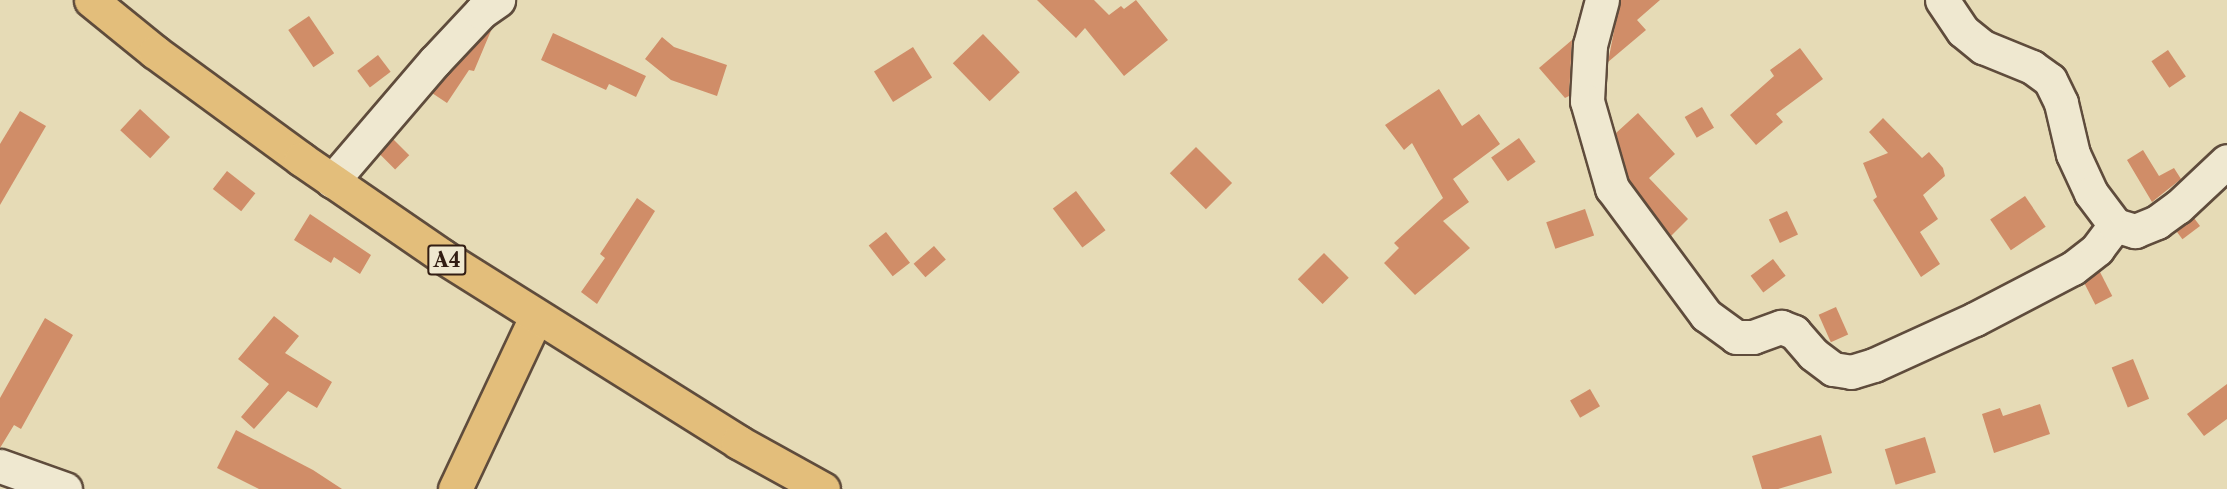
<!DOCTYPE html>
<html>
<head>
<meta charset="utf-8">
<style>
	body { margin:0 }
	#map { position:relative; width:2227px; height:489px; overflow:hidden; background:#e6dbb6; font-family:"Libre Caslon Text",serif }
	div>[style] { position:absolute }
	.building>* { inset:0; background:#d08d68; transform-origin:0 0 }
	.roads { filter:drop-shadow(2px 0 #5f4c3c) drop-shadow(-2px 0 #5f4c3c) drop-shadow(0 2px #5f4c3c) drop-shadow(0 -2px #5f4c3c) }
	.minor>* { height:33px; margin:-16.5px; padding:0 16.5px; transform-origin:16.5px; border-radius:16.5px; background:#efe8d0 }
	.major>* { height:33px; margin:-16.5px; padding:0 16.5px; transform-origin:16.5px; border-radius:16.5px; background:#e3be7b }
	.highway>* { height:33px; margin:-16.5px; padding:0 16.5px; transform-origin:16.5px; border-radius:16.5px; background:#e3be7b }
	span { translate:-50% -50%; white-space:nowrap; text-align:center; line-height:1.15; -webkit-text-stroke:4.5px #efe8d0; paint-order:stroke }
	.shield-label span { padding:2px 4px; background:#efe8d0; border:2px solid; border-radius:4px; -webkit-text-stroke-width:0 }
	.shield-label { font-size:20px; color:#321d13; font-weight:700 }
</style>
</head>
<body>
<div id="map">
	<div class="building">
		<i style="clip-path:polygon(1037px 0,1094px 0,1109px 15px,1121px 6px,1124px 9px,1136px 0,1168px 40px,1124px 76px,1085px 28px,1076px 38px)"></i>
		<i style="clip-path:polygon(1620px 0,1660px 0,1637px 20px,1646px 30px,1608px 62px)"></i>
		<i style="left:309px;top:16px;width:45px;height:25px;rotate:56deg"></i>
		<i style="clip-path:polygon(493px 26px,474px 71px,469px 70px,447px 103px,432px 93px)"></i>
		<i style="clip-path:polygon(553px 33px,646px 76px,636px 97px,609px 84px,606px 90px,541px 60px)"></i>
		<i style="left:983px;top:34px;width:53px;height:42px;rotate:46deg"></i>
		<i style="clip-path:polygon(662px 37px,674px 47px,727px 65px,717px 96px,671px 80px,645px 59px)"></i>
		<i style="clip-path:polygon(1572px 40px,1569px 96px,1565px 98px,1539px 68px)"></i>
		<i style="left:913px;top:47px;width:36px;height:46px;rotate:58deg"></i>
		<i style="clip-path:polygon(1800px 48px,1823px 79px,1776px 114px,1783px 122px,1756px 145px,1730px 115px,1774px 76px,1770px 70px)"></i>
		<i style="left:2168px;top:50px;width:32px;height:20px;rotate:56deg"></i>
		<i style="left:378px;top:55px;width:21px;height:26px;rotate:53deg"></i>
		<i style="clip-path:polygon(1439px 89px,1462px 126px,1479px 114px,1500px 144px,1453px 179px,1469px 202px,1443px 221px,1470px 248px,1415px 295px,1384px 263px,1399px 248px,1394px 243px,1443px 198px,1412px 143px,1404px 150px,1385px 125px)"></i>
		<i style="left:1702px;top:107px;width:24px;height:20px;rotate:60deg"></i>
		<i style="left:140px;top:109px;width:41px;height:29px;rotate:43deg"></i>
		<i style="clip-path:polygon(20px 111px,46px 126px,0 205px,0 144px)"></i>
		<i style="clip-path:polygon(1638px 113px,1675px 154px,1649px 178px,1688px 219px,1671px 236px,1629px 180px,1616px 133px)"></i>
		<i style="clip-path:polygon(1883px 118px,1922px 158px,1929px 152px,1943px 168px,1945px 176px,1923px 195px,1938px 219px,1920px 232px,1940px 264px,1921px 277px,1873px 200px,1877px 197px,1863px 163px,1888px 153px,1869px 132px)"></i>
		<i style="left:1519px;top:138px;width:29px;height:34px;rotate:55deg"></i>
		<i style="left:393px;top:139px;width:23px;height:20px;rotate:45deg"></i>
		<i style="left:1196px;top:147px;width:51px;height:37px;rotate:45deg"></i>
		<i style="clip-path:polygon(2143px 150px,2159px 176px,2174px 168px,2181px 179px,2152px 202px,2127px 160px)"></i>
		<i style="left:227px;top:171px;width:36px;height:23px;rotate:38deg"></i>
		<i style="left:1076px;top:191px;width:49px;height:29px;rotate:53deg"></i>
		<i style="left:2025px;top:196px;width:37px;height:42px;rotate:56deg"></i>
		<i style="clip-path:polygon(637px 198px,655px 211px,597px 304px,581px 292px,605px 258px,600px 254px)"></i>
		<i style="left:1585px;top:209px;width:28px;height:41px;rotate:71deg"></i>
		<i style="left:1787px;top:211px;width:26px;height:20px;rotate:65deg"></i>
		<i style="clip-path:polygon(310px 214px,371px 255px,360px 274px,334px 257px,331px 263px,294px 240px)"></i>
		<i style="left:2194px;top:218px;width:10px;height:22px;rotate:53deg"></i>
		<i style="left:886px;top:232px;width:39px;height:22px;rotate:52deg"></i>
		<i style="left:934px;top:246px;width:18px;height:27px;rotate:49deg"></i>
		<i style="left:1324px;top:253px;width:35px;height:37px;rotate:45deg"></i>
		<i style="left:1773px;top:259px;width:21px;height:28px;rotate:53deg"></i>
		<i style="left:2100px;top:272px;width:27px;height:19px;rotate:63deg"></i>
		<i style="left:1836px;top:307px;width:30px;height:19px;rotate:66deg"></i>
		<i style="clip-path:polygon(274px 316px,299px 336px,285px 353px,332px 382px,317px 408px,288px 391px,254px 429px,241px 417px,269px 384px,238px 359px)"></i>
		<i style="clip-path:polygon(45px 318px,73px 335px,21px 429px,14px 425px,0 448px,0 398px)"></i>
		<i style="left:2133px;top:359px;width:43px;height:23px;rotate:68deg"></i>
		<i style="clip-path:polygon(2227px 384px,2227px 419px,2204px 436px,2187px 414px)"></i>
		<i style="left:1590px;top:389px;width:20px;height:23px;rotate:60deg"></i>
		<i style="clip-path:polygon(2040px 404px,2050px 434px,1994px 453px,1982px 414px,2000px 408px,2003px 416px)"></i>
		<i style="clip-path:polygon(236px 430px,313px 470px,342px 489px,259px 489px,217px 468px)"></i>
		<i style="clip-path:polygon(1821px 435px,1832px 473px,1778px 489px,1762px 489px,1752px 456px)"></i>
		<i style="left:1925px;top:437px;width:37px;height:42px;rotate:73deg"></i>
	</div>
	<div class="roads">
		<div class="minor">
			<i style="left:1602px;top:0;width:47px;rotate:104.9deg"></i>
			<i style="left:1590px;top:45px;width:56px;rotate:93.1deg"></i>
			<i style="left:1587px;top:101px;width:91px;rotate:74deg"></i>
			<i style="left:1612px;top:188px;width:158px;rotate:53.5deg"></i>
			<i style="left:1706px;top:315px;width:37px;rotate:36deg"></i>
			<i style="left:1736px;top:337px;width:17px"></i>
			<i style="left:1753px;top:337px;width:30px;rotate:-20deg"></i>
			<i style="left:1781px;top:327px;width:14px;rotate:21deg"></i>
			<i style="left:1794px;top:332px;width:29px;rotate:49deg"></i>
			<i style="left:1813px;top:354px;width:25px;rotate:37deg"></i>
			<i style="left:1833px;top:369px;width:18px;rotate:9deg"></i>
			<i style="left:1851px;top:372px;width:24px;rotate:-17deg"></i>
			<i style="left:1874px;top:365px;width:111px;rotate:-24.5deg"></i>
			<i style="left:1975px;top:319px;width:110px;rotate:-27.5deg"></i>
			<i style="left:2073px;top:268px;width:31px;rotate:-38deg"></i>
			<i style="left:2097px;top:249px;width:30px;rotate:-53deg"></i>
			<i style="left:1942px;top:0;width:37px;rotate:56deg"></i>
			<i style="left:1963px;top:31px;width:26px;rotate:39deg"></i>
			<i style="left:1983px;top:47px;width:53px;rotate:22.2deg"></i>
			<i style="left:2032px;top:67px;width:22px;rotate:36deg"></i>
			<i style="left:2050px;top:80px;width:25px;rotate:64deg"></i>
			<i style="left:2061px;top:103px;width:52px;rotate:76.8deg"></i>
			<i style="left:2073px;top:154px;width:43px;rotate:65.2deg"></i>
			<i style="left:2091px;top:193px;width:40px;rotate:53deg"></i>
			<i style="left:2115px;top:225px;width:21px;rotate:17deg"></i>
			<i style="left:2135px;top:231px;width:24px;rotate:-22deg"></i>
			<i style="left:2157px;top:222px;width:26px;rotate:-36deg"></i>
			<i style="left:2178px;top:207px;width:67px;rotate:-43.2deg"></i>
			<i style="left:332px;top:181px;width:158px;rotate:-49.4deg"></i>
			<i style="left:435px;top:61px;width:67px;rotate:-46.8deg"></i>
			<i style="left:481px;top:12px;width:21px;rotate:-35deg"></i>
			<i style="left:0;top:466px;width:69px;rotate:19.5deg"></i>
		</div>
		<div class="major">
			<i style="left:455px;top:489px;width:190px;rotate:-64.8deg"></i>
		</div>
		<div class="highway">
			<i style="left:91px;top:0;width:82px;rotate:39.1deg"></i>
			<i style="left:155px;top:52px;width:181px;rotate:36.2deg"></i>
			<i style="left:301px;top:159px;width:171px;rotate:34.5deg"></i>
			<i style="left:442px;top:256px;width:350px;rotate:32.1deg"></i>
			<i style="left:738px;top:442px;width:97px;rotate:28.9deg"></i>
		</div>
	</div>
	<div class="shield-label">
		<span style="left:447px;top:260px">A4</span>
	</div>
</div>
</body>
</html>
